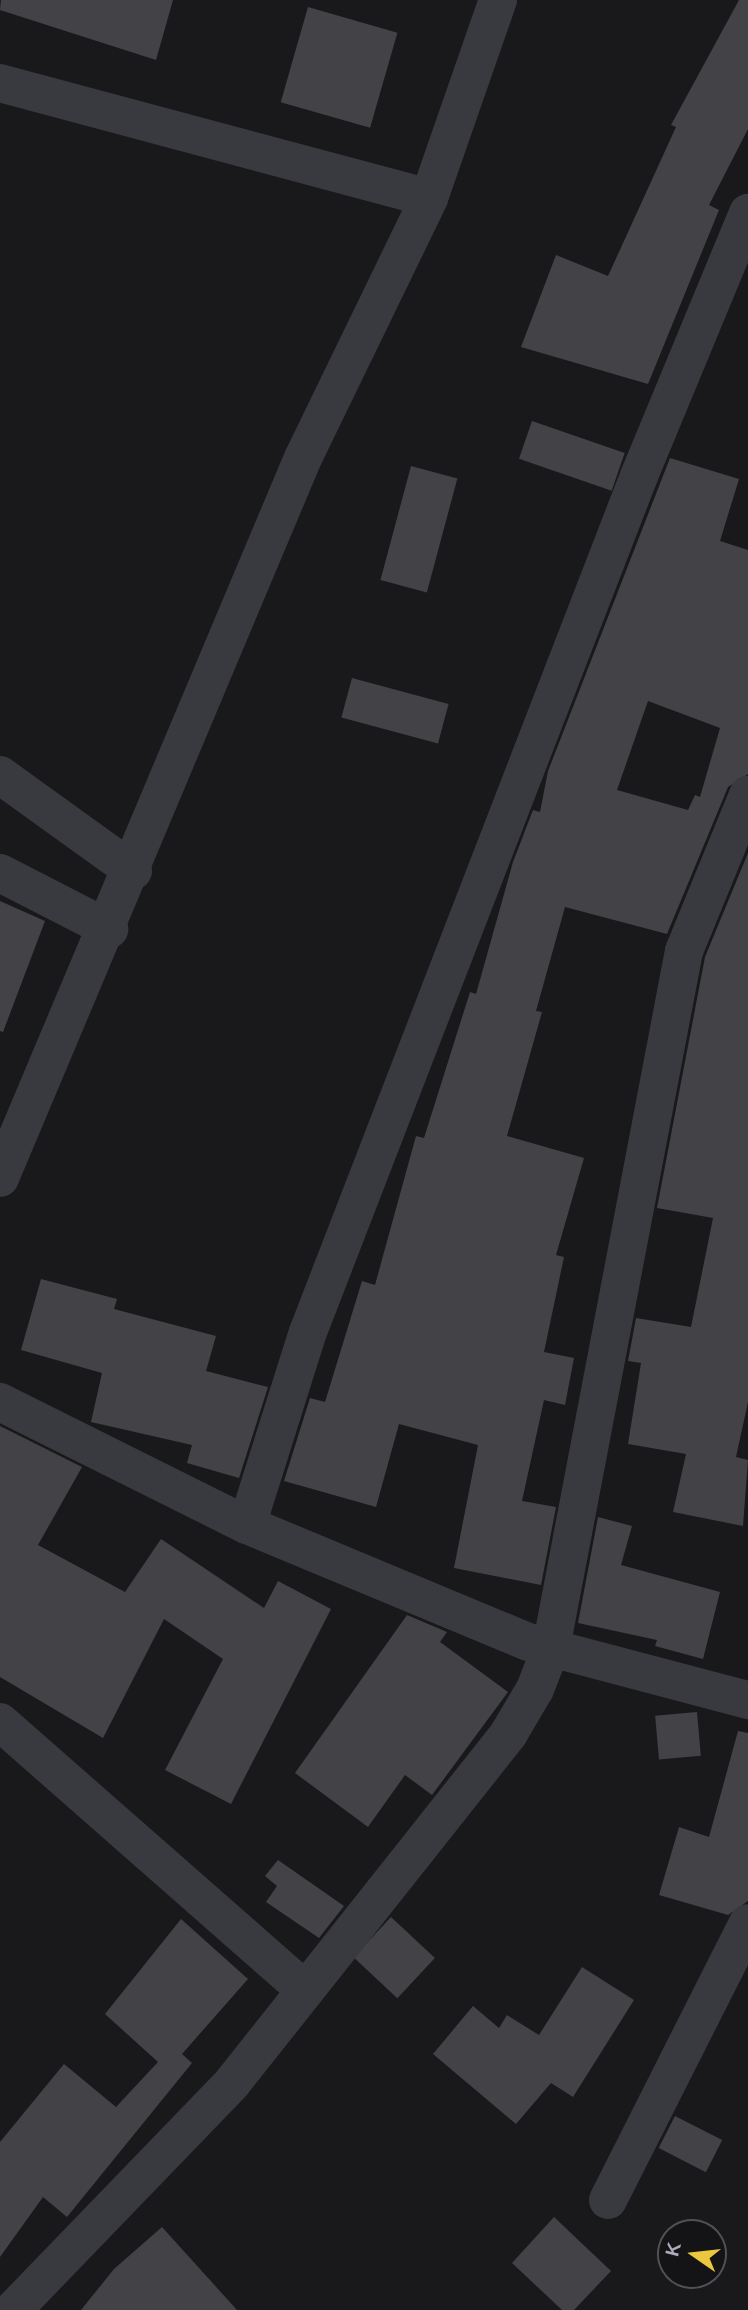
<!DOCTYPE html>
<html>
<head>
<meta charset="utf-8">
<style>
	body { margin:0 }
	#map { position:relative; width:748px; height:2310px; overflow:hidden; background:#19181a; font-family:Arial,sans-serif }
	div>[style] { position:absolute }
	.building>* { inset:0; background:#434347; transform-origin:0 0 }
	.minor>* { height:38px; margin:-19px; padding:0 19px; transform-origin:19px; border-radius:19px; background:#393a3f }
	span { translate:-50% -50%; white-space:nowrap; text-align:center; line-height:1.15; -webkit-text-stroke:5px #141315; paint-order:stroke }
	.north { position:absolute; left:657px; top:2219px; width:70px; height:70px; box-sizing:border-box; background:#141315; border:2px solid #505157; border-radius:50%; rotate:284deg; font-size:19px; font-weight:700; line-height:28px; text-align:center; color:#abaeba }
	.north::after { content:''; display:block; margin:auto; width:24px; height:32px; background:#ebc740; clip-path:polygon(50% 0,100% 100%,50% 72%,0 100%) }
</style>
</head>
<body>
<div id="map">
	<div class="building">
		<i style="clip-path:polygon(1px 0,173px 0,156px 60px,0 10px)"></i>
		<i style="clip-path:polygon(739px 0,748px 0,748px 129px,709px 205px,719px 210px,648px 384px,521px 347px,556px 255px,608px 276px,676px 127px,671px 125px)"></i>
		<i style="left:308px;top:7px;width:93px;height:99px;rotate:16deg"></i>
		<i style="left:532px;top:421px;width:98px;height:40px;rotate:19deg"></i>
		<i style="clip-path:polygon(evenodd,670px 458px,739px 479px,720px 541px,748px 550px,748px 774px,728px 787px,667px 934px,565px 907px,536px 1011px,542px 1012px,507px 1136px,584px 1158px,556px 1255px,564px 1257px,544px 1352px,574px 1358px,565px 1405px,544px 1400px,522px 1501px,556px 1507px,541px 1585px,454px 1568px,478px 1445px,399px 1424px,376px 1507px,284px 1481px,310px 1398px,325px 1402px,362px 1281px,375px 1285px,416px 1136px,424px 1138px,470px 992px,476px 994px,513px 862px,533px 810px,540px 812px,548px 771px,670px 458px,648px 701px,720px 728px,700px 797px,695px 795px,688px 810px,617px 790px,648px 701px)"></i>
		<i style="left:411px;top:466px;width:48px;height:118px;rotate:15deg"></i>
		<i style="left:352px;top:678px;width:100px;height:41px;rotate:15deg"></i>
		<i style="clip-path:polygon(748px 853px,748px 1402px,736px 1457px,748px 1460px,743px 1526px,673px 1512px,686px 1454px,628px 1444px,641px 1363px,628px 1361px,636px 1318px,691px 1327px,713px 1218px,657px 1208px,705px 957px)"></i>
		<i style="clip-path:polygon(0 901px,45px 921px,3px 1032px,0 1031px)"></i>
		<i style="clip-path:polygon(41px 1279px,117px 1299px,114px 1309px,216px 1336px,206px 1371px,268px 1387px,239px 1478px,187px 1463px,192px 1445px,91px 1422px,102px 1373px,21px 1350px)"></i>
		<i style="clip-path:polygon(0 1426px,82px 1467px,38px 1545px,125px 1592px,161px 1539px,264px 1608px,278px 1581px,331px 1609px,231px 1804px,165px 1770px,223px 1659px,164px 1619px,103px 1738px,0 1677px)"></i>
		<i style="clip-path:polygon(598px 1517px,632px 1526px,621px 1565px,720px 1592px,703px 1659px,655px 1646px,657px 1640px,578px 1623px)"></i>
		<i style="clip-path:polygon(407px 1615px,447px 1632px,440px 1642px,508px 1692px,432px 1795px,405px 1775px,368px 1827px,295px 1773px)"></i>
		<i style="left:697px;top:1712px;width:44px;height:42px;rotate:85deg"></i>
		<i style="clip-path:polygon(738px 1731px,748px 1733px,748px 1901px,728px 1915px,659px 1895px,679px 1827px,709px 1837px)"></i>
		<i style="clip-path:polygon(278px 1860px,344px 1906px,319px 1938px,266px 1902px,277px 1886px,265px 1876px)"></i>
		<i style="left:391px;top:1917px;width:60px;height:55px;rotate:43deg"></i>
		<i style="clip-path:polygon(181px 1919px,248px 1979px,182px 2054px,192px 2063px,67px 2217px,43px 2197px,0 2257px,0 2142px,64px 2064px,116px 2107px,158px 2062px,105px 2014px)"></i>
		<i style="clip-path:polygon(582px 1967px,634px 2000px,573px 2097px,551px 2083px,516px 2124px,433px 2054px,473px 2006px,499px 2028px,507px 2015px,539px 2035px)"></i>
		<i style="left:675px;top:2116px;width:53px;height:36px;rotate:27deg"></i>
		<i style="clip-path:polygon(554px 2217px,611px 2271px,574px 2310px,562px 2310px,512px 2263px)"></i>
		<i style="clip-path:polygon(162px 2227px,237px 2310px,81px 2310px,114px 2269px)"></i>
	</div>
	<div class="minor">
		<i style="left:0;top:83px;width:444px;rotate:15deg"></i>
		<i style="left:0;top:775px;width:164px;rotate:35.8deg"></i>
		<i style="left:0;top:873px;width:123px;rotate:27.2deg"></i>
		<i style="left:0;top:1178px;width:781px;rotate:-67.18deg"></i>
		<i style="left:303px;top:458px;width:289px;rotate:-64.1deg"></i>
		<i style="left:429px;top:198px;width:210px;rotate:-70.8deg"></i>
		<i style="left:0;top:1402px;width:276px;rotate:26.5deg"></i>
		<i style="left:247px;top:1525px;width:304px;rotate:22.6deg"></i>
		<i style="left:528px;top:1642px;width:228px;rotate:14.8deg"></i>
		<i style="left:247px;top:1525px;width:202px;rotate:-72.5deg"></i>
		<i style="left:308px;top:1332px;width:918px;rotate:-68.86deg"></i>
		<i style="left:639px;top:476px;width:285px;rotate:-67.5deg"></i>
		<i style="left:0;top:1722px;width:406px;rotate:41.3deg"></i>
		<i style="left:608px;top:2200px;width:310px;rotate:-63.2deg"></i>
		<i style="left:13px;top:2310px;width:315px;rotate:-46deg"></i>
		<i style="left:232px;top:2083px;width:446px;rotate:-51.6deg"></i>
		<i style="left:509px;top:1733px;width:51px;rotate:-59.4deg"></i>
		<i style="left:535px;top:1689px;width:44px;rotate:-68.7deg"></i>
		<i style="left:551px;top:1648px;width:710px;rotate:-79.2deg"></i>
		<i style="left:684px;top:951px;width:169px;rotate:-67.7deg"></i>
	</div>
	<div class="north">K</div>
</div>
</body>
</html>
